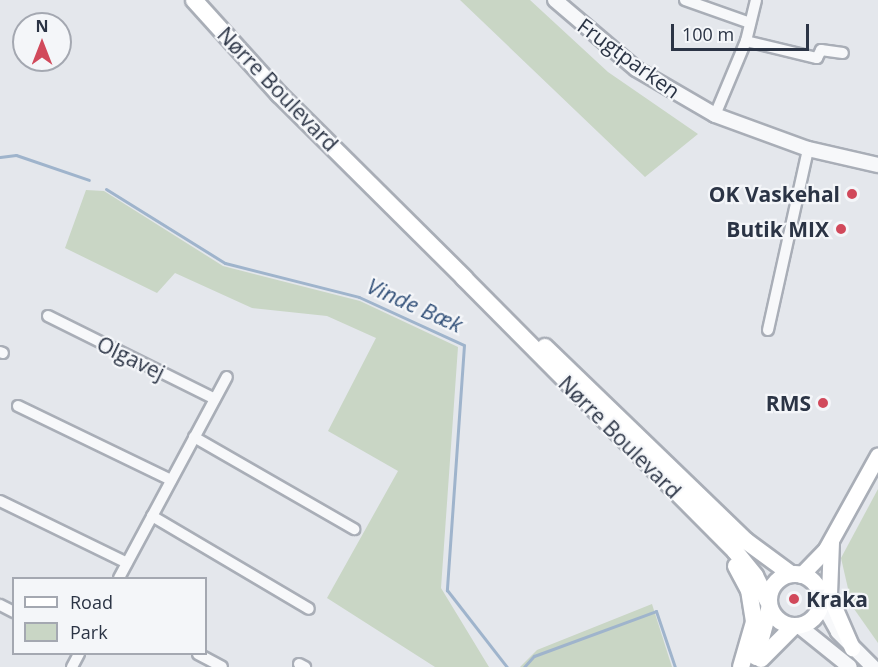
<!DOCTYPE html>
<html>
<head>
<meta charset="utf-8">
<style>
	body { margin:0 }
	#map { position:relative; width:878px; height:667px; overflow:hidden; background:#e4e7ec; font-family:"Open Sans",sans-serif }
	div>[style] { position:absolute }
	.green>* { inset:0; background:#c9d6c5 }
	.stream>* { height:3px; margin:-1.5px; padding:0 1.5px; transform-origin:1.5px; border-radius:1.5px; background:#9fb4cc }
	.roads { filter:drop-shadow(2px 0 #a9aeb7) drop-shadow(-2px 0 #a9aeb7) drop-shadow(0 2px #a9aeb7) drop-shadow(0 -2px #a9aeb7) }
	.minor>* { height:10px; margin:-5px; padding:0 5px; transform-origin:5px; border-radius:5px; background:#f7f8fa }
	.tertiary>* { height:14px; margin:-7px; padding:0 7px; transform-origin:7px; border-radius:7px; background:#f7f8fa }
	.secondary>* { height:15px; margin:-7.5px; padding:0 7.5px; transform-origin:7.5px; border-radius:7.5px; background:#fff }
	.primary>* { height:16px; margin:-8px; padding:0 8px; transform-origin:8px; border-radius:8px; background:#fff }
	.primary>.ring { margin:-8px; padding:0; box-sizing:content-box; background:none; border:16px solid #fff; border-radius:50% }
	.trunk>* { height:16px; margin:-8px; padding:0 8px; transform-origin:8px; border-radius:8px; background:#fff }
	.dots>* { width:16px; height:16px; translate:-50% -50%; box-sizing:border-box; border:3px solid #f4f6f9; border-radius:50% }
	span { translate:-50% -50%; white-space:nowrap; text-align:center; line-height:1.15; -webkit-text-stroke:4.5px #f4f6f9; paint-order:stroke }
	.street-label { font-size:21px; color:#2b3445 }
	.poi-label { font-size:21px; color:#2b3445; font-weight:700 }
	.right { translate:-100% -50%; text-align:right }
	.left { translate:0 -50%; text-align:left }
	.water-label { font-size:22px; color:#34527a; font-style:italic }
	.legend { position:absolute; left:12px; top:577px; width:195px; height:78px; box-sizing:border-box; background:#f4f6f9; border:2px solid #a4a8b1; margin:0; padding:8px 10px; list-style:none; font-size:18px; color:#2b3445 }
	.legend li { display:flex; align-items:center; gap:12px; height:30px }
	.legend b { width:30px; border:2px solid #a4a8b1 }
	.north { position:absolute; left:12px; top:12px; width:60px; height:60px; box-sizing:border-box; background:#f4f6f9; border:2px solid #a4a8b1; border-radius:50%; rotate:0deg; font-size:16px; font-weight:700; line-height:24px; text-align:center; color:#2b3445 }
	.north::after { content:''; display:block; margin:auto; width:21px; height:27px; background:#d1495b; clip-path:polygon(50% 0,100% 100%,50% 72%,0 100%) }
	.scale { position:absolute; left:671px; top:24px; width:138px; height:27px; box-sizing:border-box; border:3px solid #2b3445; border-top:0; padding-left:8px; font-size:18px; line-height:21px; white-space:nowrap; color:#2b3445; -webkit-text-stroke:4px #f4f6f9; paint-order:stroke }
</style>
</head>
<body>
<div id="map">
	<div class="green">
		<i style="clip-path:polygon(460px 0,530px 0,608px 72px,698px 134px,645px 177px)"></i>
		<i style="clip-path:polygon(86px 190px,104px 191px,223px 266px,360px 301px,458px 347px,441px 588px,489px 667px,435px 667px,327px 598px,398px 471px,328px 431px,376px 338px,327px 316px,252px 308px,175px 273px,157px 293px,65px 248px)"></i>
		<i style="clip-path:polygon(878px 489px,878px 643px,852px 606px,841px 558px)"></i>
		<i style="clip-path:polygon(652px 604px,672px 667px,520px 667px,537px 650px)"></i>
	</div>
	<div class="stream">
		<i style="left:0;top:157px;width:16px;rotate:-7deg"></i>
		<i style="left:16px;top:155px;width:77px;rotate:18.9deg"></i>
		<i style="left:106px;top:189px;width:140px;rotate:31.9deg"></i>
		<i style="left:225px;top:263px;width:138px;rotate:14.2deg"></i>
		<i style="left:359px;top:297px;width:115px;rotate:24.6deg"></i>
		<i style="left:464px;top:345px;width:246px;rotate:94deg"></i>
		<i style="left:447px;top:590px;width:98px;rotate:52.1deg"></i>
		<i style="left:524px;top:667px;width:15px;rotate:-48deg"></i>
		<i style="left:534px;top:656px;width:130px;rotate:-20.2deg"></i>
		<i style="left:656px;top:611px;width:59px;rotate:71.3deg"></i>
	</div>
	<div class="roads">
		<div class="minor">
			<i style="left:685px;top:0;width:69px;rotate:19.5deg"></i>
			<i style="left:746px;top:41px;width:73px;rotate:13.5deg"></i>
			<i style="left:817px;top:58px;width:9px;rotate:-63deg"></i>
			<i style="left:821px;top:50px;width:22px;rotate:8deg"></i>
			<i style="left:715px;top:115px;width:80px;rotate:-67.3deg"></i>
			<i style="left:746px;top:41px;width:42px;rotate:-76.3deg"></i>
			<i style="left:48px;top:316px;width:186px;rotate:26.4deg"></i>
			<i style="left:768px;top:330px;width:185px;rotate:-77.5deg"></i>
			<i style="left:0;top:352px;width:3px;rotate:18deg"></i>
			<i style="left:18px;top:406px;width:170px;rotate:25.8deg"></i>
			<i style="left:194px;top:437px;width:185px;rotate:29.9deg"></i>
			<i style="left:0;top:501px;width:141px;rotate:26deg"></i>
			<i style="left:152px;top:516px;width:182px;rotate:30.6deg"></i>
			<i style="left:119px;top:578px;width:228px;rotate:-61.8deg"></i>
			<i style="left:0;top:605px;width:16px;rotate:27deg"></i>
			<i style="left:198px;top:654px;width:27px;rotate:28deg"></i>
			<i style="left:299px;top:664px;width:7px;rotate:27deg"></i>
			<i style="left:72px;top:667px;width:15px;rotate:-62deg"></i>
		</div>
		<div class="tertiary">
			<i style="left:555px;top:0;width:106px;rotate:40.4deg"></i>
			<i style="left:636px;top:69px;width:91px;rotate:30.2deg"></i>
			<i style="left:715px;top:115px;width:99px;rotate:20.1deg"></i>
			<i style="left:808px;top:149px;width:72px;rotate:12.9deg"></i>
			<i style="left:821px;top:601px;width:35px;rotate:61deg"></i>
			<i style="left:838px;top:632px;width:49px;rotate:45deg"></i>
			<i style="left:799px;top:626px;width:65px;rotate:38.8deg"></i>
		</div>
		<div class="secondary">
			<i style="left:831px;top:542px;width:53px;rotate:92.2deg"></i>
			<i style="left:829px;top:595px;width:58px;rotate:66.5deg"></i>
			<i style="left:801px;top:575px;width:36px;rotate:-46deg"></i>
			<i style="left:826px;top:549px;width:107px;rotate:-61deg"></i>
		</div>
		<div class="primary">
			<i style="left:464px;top:278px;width:385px;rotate:45.2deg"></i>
			<i style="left:735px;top:551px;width:32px;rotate:51deg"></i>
			<i style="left:755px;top:576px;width:28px;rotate:63deg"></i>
			<i style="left:545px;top:347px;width:279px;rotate:44deg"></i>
			<i style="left:746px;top:541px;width:56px;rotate:36.3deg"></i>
			<i style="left:736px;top:566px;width:27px;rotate:62deg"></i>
			<i style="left:749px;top:590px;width:32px;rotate:81deg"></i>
			<i style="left:754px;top:622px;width:47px;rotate:106.1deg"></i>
			<i class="ring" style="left:769px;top:574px;width:36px;height:36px"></i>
			<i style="left:756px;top:657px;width:50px;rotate:-74.8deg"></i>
			<i style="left:761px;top:659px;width:45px;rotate:-45deg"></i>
		</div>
		<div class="trunk">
			<i style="left:194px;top:0;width:127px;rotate:47.9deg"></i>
			<i style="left:279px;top:94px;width:261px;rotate:44.8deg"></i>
		</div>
	</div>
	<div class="dots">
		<i style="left:852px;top:194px;background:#d1495b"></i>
		<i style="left:841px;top:229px;background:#d1495b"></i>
		<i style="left:823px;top:403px;background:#d1495b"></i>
		<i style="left:794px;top:599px;background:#d1495b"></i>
	</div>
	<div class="street-label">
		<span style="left:629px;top:58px;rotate:36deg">Frugtparken</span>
		<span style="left:278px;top:89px;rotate:46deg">Nørre Boulevard</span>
		<span style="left:131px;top:358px;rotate:26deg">Olgavej</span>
		<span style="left:620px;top:437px;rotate:45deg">Nørre Boulevard</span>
	</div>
	<div class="poi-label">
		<span class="right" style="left:840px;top:194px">OK Vaskehal</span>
		<span class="right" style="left:829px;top:229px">Butik MIX</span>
		<span class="right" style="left:811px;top:403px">RMS</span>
		<span class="left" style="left:806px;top:599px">Kraka</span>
	</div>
	<div class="water-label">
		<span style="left:415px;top:305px;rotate:24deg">Vinde Bæk</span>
	</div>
	<ul class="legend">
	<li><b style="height:8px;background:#fff"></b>Road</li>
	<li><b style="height:16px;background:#c9d6c5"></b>Park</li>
	</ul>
	<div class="north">N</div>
	<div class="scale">100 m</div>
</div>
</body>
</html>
